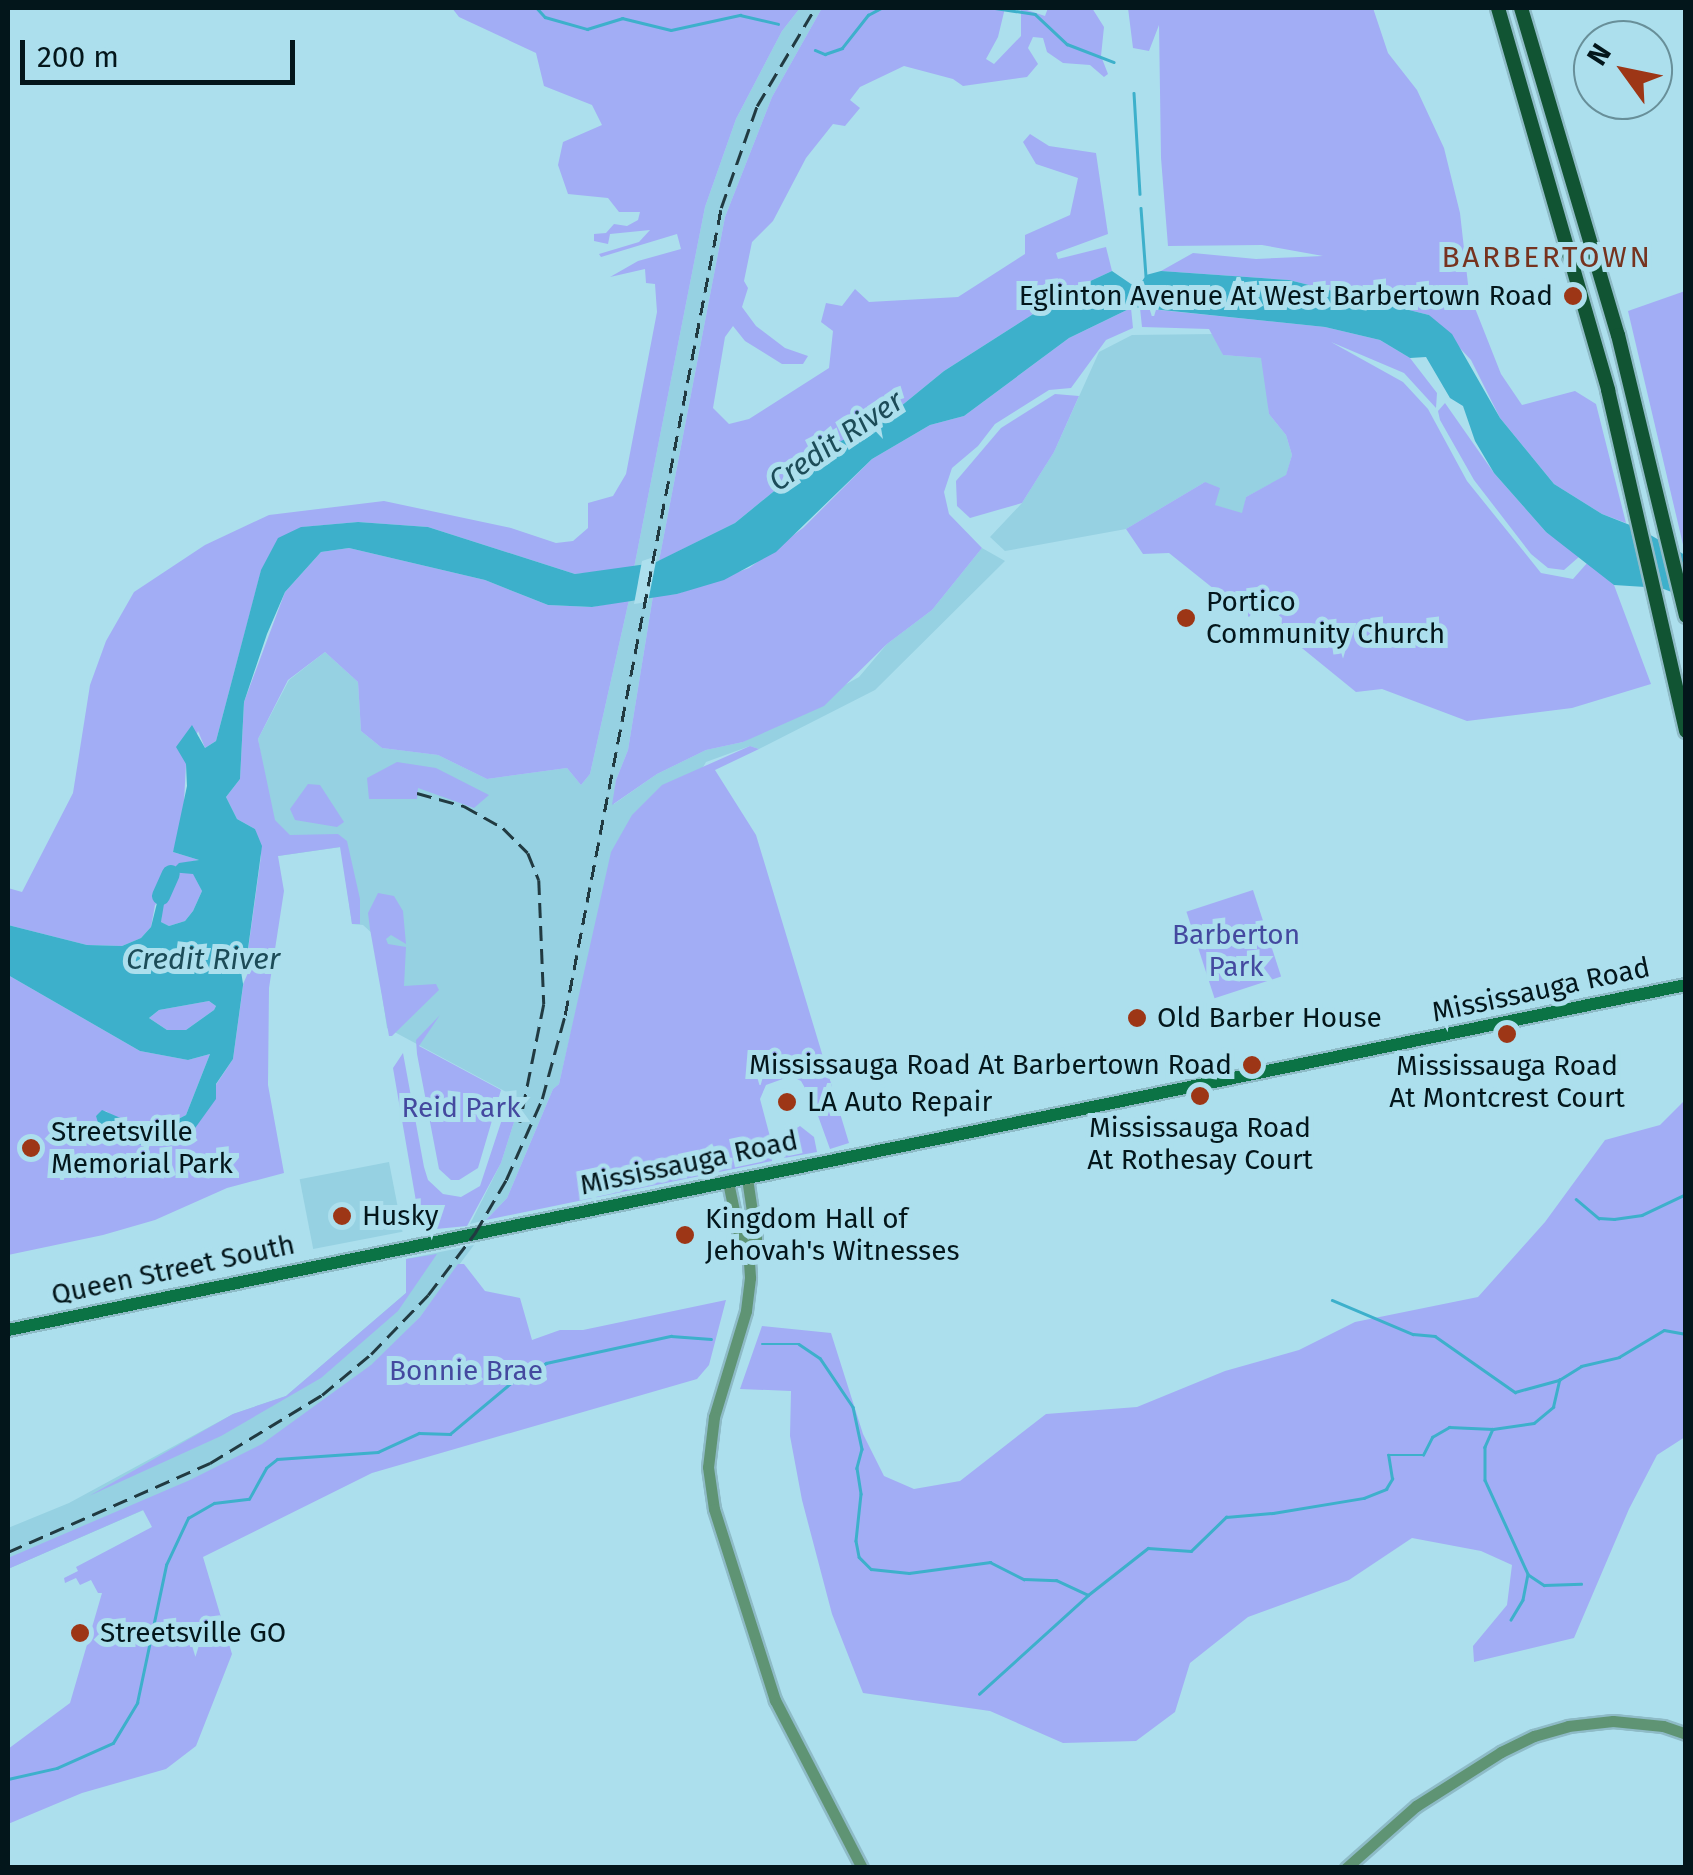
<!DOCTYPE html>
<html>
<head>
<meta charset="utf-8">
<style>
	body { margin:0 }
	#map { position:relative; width:1693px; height:1875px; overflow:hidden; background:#acdfed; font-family:"Fira Sans",sans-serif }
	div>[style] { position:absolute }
	.built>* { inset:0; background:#96d1e2; transform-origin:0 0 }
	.green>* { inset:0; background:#a2adf5; transform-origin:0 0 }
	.water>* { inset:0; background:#3db0cb }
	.pier>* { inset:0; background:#acdfed }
	.stream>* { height:2.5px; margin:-1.25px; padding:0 1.25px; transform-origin:1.25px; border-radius:1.25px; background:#3db0cb }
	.river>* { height:18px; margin:-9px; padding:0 9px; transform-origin:9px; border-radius:9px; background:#3db0cb }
	.roads { filter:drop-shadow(2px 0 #8ebbc7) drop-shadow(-2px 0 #8ebbc7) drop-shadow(0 2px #8ebbc7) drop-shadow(0 -2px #8ebbc7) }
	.tertiary>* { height:11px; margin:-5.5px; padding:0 5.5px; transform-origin:5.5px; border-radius:5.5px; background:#5f9474 }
	.secondary>* { height:12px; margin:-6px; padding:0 6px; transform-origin:6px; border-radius:6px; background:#0b7345 }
	.primary>* { height:14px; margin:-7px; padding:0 7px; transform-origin:7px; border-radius:7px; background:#115433 }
	.rail>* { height:2.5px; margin-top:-1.25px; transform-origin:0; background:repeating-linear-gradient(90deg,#213a41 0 15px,transparent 0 23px) }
	.dots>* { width:28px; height:28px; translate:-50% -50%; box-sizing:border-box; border:5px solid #acdfed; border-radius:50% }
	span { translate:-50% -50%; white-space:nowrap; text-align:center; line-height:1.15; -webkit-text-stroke:10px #acdfed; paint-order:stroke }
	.poi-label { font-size:28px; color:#03161b }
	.right { translate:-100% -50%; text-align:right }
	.left { translate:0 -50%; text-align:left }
	.park-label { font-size:28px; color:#44499f }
	.street-label { font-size:28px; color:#03161b }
	.neighbourhood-label { font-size:30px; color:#76331f; letter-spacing:2.5px }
	.water-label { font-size:30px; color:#1c4c58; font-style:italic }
	.frame { position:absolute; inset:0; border:10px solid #03161b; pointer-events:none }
	.north { position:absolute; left:1573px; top:20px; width:100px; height:100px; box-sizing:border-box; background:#acdfed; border:2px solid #688f99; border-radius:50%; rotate:303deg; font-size:28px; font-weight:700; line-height:40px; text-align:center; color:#03161b }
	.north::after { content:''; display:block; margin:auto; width:35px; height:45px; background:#9d3616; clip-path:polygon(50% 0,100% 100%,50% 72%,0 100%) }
	.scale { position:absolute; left:20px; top:40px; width:275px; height:45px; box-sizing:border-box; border:5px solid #03161b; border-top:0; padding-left:12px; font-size:30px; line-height:35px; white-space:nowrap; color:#03161b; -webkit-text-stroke:8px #acdfed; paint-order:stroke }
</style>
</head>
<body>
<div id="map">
	<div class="built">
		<i style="clip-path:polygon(800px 8px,822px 8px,772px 97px,725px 217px,659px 561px,634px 568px,705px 207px,736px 119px,782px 31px)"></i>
		<i style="clip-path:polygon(1214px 334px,1223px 355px,1261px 358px,1265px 364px,1269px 414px,1286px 435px,1292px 455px,1286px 476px,1246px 497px,1243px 514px,1214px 505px,1205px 482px,1126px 529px,1005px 551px,990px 537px,1022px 503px,1054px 452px,1099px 352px,1132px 335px)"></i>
		<i style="clip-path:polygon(982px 548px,1005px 561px,875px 690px,759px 749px,750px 746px,706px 762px,584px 976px,559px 1084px,553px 1089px,507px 1198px,486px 1220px,470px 1224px,501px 1163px,521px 1100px,387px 1028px,373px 934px,363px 925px,352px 924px,341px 847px,278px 856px,258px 739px,289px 680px,325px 652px,358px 682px,361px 731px,382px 748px,438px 755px,487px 779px,567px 768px,581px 785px,590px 774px,629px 600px,653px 596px,628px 750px,616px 780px,614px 804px,657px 774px,706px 750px,743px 742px,859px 677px,887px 644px,932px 610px)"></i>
		<i style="left:389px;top:1162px;width:71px;height:91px;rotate:79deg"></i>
		<i style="clip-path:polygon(474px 1245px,420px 1317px,300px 1442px,8px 1569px,8px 1528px,69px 1503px,233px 1414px,286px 1396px,406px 1293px,406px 1259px)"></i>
	</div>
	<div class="green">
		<i style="clip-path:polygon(452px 8px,800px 8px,782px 31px,736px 119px,705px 207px,634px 568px,575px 574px,428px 527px,358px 522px,302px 527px,261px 571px,216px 741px,205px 748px,198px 731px,186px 764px,183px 820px,173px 852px,199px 860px,179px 864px,179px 871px,193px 873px,202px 891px,193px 911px,185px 921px,169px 926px,161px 922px,163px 898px,155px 905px,151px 927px,141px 938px,122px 946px,87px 945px,8px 925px,8px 888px,22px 892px,73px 793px,90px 685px,106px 641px,134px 592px,205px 545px,269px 515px,384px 501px,511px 528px,556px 543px,573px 541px,588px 528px,588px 503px,613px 496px,626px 474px,657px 312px,655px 284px,646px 283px,645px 269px,610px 277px,638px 261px,681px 249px,677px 234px,601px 257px,599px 254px,639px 242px,650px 230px,610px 234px,608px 244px,594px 241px,594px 234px,606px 233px,614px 224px,627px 226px,638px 220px,640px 212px,619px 212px,608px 198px,568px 194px,558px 165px,563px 142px,602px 125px,592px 105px,544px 86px,536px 53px,459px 17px)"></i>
		<i style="clip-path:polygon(822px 8px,1005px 8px,998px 37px,986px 59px,994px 64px,1021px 36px,1021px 8px,1045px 16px,1048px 8px,1092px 8px,1104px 27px,1101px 56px,1108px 74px,1104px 77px,1090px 65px,1063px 63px,1047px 52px,1043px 38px,1033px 37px,1028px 48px,1038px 64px,1027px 77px,963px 86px,953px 79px,904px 66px,860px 87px,850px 100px,860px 108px,845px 126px,833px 124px,806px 158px,773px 221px,752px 242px,744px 281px,748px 288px,742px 307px,756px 326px,785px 348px,808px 356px,803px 364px,782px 364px,745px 341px,733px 326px,725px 337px,713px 408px,729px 424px,749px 419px,829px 368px,833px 331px,821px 322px,826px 303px,842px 306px,855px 289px,869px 302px,958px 297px,1025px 254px,1025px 235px,1070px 215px,1078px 178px,1036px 164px,1023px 142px,1030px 134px,1049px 146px,1096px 153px,1108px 234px,1056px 253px,1058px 259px,1106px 247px,1112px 271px,1071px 290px,944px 371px,884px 420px,842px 441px,795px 474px,735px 523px,659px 561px,725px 217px,772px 97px)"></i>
		<i style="clip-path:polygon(1128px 8px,1373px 8px,1388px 53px,1417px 90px,1444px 148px,1460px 213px,1469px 293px,1501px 374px,1522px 405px,1575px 391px,1596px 404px,1626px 523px,1602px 514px,1554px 484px,1500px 418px,1471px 360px,1429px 315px,1289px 280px,1161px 271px,1193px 253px,1256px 259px,1323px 256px,1262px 245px,1168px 246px,1161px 158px,1159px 25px,1149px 51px,1133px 48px)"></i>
		<i style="clip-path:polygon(1685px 291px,1686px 291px,1685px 553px,1628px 311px)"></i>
		<i style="clip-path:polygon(1131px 308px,1133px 328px,1106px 340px,1071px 388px,1049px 390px,995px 424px,978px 446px,952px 468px,944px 492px,949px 514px,982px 548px,932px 610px,887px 644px,824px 706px,743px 742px,706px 750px,657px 774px,612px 805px,616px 780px,628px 750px,653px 596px,677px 594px,749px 568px,803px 528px,872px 459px,930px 425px,964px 416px,1069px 338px)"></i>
		<i style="clip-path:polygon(1140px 308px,1325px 327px,1380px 340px,1410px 358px,1437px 393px,1436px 408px,1404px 373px,1331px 342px,1403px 382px,1428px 409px,1467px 481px,1541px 573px,1573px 579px,1588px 562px,1614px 585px,1651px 684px,1572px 708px,1467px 721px,1382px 689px,1356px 692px,1281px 631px,1282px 618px,1262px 601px,1249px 617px,1169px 553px,1143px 554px,1126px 529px,1205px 482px,1220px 488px,1215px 505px,1242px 513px,1246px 497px,1286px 475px,1292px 455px,1286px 435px,1269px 414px,1261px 358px,1223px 355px,1209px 329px,1142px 327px)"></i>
		<i style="clip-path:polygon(1055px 394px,1079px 396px,1054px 452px,1022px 503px,970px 518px,957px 506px,956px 481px,1001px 428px)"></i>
		<i style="clip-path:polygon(1445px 403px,1494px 473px,1546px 532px,1580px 556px,1564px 570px,1548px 568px,1531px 554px,1474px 480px,1440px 420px,1438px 411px)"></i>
		<i style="clip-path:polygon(349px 548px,485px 580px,548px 605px,592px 607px,629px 600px,590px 774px,581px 785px,567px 768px,487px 779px,438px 755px,382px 748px,361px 731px,358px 682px,325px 652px,288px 680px,258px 739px,275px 820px,290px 835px,338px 834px,347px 841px,360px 899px,360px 924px,352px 924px,340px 847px,278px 856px,284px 891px,269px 988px,268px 1085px,284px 1173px,227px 1188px,155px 1220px,103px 1235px,8px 1255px,8px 975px,140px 1051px,188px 1060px,210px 1054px,186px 1115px,161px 1128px,121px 1121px,106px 1111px,96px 1116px,178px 1142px,233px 1059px,261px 856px,255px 829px,237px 819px,226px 797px,240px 779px,244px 702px,285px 592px,321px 552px)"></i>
		<i style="clip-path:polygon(750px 746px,759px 749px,715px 770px,756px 835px,849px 1143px,830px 1149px,813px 1102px,801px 1081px,791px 1076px,766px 1085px,760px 1099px,773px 1148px,772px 1161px,486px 1220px,507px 1198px,553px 1089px,559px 1084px,611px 852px,632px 815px,662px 785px)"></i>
		<i style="clip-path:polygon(397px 762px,436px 768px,489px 795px,474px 808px,418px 788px,417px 799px,369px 799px,367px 778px)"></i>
		<i style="clip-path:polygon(308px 784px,320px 785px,344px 822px,337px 827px,295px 820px,290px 809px)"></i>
		<i style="left:1253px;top:890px;width:91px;height:70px;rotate:72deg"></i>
		<i style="clip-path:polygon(378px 893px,394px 896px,403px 911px,406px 944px,391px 935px,386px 939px,388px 944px,406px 947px,404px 986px,436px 984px,439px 990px,392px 1036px,389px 1036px,370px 929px,368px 913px)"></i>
		<i style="clip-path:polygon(209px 1001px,216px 1006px,214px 1010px,186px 1030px,167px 1030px,149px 1018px,159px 1010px)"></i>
		<i style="clip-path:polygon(440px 1015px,419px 1046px,501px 1090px,478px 1168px,459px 1180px,451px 1180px,439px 1169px,417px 1054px,416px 1040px)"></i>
		<i style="clip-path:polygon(403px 1053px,424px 1167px,428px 1180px,443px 1194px,461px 1197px,480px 1186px,510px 1095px,521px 1100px,501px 1163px,467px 1226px,436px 1229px,425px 1225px,418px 1213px,393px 1068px)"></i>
		<i style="clip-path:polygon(1685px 1100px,1685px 1437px,1657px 1455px,1629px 1509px,1574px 1638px,1474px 1662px,1473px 1646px,1507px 1605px,1512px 1565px,1481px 1551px,1412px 1538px,1349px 1580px,1248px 1617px,1190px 1663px,1175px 1712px,1136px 1741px,1063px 1743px,990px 1711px,863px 1693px,832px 1614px,802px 1500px,790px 1436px,791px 1391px,740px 1389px,762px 1326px,831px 1333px,863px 1434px,884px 1476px,914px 1489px,960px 1481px,1046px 1414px,1137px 1407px,1225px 1371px,1299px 1350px,1355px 1322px,1478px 1297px,1545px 1222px,1605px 1140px,1660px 1125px)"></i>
		<i style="clip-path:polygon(800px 1126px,814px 1137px,817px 1152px,784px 1158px,781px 1138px)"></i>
		<i style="clip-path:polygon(437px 1254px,398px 1311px,321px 1378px,221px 1436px,89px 1496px,233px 1414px,286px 1396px,406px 1293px,406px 1259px)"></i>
		<i style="clip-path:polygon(458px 1264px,464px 1264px,485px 1291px,520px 1298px,532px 1340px,560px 1330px,583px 1330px,726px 1300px,709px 1365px,697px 1379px,372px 1473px,203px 1557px,232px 1654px,196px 1746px,166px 1769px,82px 1793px,8px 1824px,8px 1749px,70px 1703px,102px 1593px,98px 1593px,91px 1580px,80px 1585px,76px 1578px,65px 1583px,64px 1578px,78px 1571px,76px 1567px,152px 1527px,143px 1510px,8px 1569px,8px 1558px,190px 1480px,262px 1444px,371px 1365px,420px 1317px)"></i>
	</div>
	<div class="water">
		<i style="clip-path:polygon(evenodd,1112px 271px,1131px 284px,1141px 283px,1146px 275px,1161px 271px,1289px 280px,1429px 315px,1452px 334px,1500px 418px,1554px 484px,1602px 514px,1640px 529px,1685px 555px,1685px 597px,1661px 588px,1614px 585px,1546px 532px,1494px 473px,1475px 441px,1463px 406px,1450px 398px,1426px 357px,1410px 358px,1380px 340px,1325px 327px,1133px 307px,1069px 338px,964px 416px,930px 425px,872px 459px,776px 552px,724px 580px,677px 594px,592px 607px,548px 605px,485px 580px,349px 548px,321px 552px,285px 592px,267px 634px,244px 702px,240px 779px,226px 797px,237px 819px,255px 829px,262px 846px,233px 1059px,216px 1084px,216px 1099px,193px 1131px,178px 1142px,143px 1145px,116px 1140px,99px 1126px,96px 1116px,102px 1110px,139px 1126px,161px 1128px,186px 1115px,210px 1054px,188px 1060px,140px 1051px,8px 975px,8px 925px,87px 945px,122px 946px,141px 938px,151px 927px,159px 895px,164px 904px,161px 922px,169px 926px,185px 921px,193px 911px,202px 891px,193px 874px,170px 872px,179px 863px,199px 860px,173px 852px,187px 786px,186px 764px,176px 747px,192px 725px,205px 748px,216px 741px,261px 570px,278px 538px,301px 527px,358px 522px,428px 527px,575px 574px,654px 563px,735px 523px,795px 474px,841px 441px,884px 420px,944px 371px,1071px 290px,1112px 271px,209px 1001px,216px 1006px,214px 1010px,186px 1030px,167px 1030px,149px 1018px,159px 1010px,209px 1001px)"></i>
	</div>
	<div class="pier">
		<i style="clip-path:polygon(657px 556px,648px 602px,634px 604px,642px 561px)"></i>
	</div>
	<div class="stream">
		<i style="left:537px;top:8px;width:12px;rotate:48deg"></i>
		<i style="left:545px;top:17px;width:44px;rotate:15.9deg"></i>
		<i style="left:587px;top:29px;width:37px;rotate:-17deg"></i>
		<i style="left:622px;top:18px;width:50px;rotate:13.8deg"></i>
		<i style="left:671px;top:30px;width:71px;rotate:-12.3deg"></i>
		<i style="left:740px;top:15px;width:39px;rotate:13deg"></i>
		<i style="left:995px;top:8px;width:40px;rotate:8.5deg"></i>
		<i style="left:1035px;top:14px;width:44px;rotate:43.2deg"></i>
		<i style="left:1067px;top:44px;width:50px;rotate:21deg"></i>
		<i style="left:815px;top:50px;width:11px;rotate:22deg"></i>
		<i style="left:825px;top:54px;width:18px;rotate:-19deg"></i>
		<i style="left:842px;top:48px;width:42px;rotate:-51.8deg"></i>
		<i style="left:868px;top:15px;width:15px;rotate:-28deg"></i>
		<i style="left:1134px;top:93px;width:101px;rotate:86.6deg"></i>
		<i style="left:1141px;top:208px;width:68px;rotate:85.8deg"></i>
		<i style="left:1576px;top:1199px;width:30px;rotate:40deg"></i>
		<i style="left:1599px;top:1218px;width:15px;rotate:4deg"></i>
		<i style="left:1614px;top:1219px;width:28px;rotate:-8deg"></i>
		<i style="left:1642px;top:1215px;width:49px;rotate:-25.5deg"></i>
		<i style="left:1332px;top:1300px;width:88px;rotate:22.8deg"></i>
		<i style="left:1413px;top:1334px;width:22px;rotate:5deg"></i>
		<i style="left:1435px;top:1336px;width:98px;rotate:35deg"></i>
		<i style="left:1515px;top:1392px;width:46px;rotate:-15.3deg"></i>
		<i style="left:762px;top:1344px;width:37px"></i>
		<i style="left:799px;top:1344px;width:25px;rotate:34deg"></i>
		<i style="left:820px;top:1358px;width:59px;rotate:56deg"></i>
		<i style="left:853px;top:1407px;width:43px;rotate:77.9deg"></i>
		<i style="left:862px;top:1449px;width:20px;rotate:105deg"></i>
		<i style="left:857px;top:1468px;width:26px;rotate:81deg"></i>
		<i style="left:861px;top:1494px;width:47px;rotate:96.1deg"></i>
		<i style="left:856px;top:1541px;width:16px;rotate:79deg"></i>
		<i style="left:859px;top:1557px;width:17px;rotate:45deg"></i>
		<i style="left:871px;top:1569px;width:38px;rotate:6deg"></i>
		<i style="left:909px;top:1573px;width:82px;rotate:-7.7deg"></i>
		<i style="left:990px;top:1562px;width:38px;rotate:27deg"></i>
		<i style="left:1024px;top:1579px;width:32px;rotate:2deg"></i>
		<i style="left:1056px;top:1580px;width:35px;rotate:25deg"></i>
		<i style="left:1088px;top:1595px;width:76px;rotate:-38.1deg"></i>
		<i style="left:1148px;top:1548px;width:43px;rotate:4deg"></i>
		<i style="left:1191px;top:1551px;width:49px;rotate:-44.2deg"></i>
		<i style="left:1226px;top:1517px;width:47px;rotate:-4.9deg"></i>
		<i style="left:1273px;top:1513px;width:92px;rotate:-9.4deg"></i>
		<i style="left:1364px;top:1498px;width:24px;rotate:-22deg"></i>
		<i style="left:1386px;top:1489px;width:12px;rotate:-59deg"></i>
		<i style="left:1392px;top:1479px;width:24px;rotate:-99deg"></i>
		<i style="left:1388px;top:1455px;width:35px"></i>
		<i style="left:1423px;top:1455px;width:20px;rotate:-63deg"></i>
		<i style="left:1432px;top:1437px;width:20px;rotate:-30deg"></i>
		<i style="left:1449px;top:1427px;width:44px;rotate:2.6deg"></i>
		<i style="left:1493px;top:1429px;width:41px;rotate:-8.3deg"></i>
		<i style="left:1534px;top:1423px;width:25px;rotate:-40deg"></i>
		<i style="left:1553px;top:1407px;width:28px;rotate:-77deg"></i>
		<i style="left:1559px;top:1380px;width:26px;rotate:-32deg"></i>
		<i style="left:1581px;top:1366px;width:39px;rotate:-13deg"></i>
		<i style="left:1619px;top:1357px;width:52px;rotate:-31deg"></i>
		<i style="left:1664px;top:1330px;width:22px;rotate:10deg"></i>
		<i style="left:1493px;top:1429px;width:20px;rotate:114deg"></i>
		<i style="left:1485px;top:1447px;width:33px;rotate:90deg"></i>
		<i style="left:1485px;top:1480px;width:103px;rotate:65.4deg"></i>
		<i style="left:1528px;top:1574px;width:26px;rotate:101deg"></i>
		<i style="left:1523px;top:1600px;width:23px;rotate:121deg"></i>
		<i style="left:1529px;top:1575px;width:18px;rotate:34deg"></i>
		<i style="left:1544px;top:1585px;width:37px;rotate:-2deg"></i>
		<i style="left:979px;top:1694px;width:147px;rotate:-42.2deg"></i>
		<i style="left:8px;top:1779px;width:50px;rotate:-12.7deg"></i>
		<i style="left:57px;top:1768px;width:61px;rotate:-24.1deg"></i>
		<i style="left:113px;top:1743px;width:47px;rotate:-59deg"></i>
		<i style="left:137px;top:1703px;width:141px;rotate:-78.1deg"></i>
		<i style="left:166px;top:1565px;width:52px;rotate:-64.9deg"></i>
		<i style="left:188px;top:1518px;width:30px;rotate:-30deg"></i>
		<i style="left:214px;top:1503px;width:35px;rotate:-7deg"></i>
		<i style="left:249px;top:1499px;width:35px;rotate:-61deg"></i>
		<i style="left:266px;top:1468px;width:14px;rotate:-39deg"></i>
		<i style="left:277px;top:1459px;width:101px;rotate:-4deg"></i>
		<i style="left:378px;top:1452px;width:45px;rotate:-24.9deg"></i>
		<i style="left:419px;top:1433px;width:31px;rotate:2deg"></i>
		<i style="left:450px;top:1434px;width:81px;rotate:-40deg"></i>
		<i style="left:512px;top:1382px;width:39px;rotate:-29deg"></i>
		<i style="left:546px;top:1363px;width:128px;rotate:-12.2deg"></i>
		<i style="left:671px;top:1336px;width:40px;rotate:4.3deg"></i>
	</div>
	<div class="river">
		<i style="left:161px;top:896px;width:24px;rotate:-66deg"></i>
	</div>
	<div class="roads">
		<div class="tertiary">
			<i style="left:747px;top:1178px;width:61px;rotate:81.5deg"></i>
			<i style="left:756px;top:1238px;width:13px;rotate:129deg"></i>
			<i style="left:728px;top:1182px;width:58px;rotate:78.1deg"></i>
			<i style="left:740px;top:1239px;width:12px;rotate:48deg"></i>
			<i style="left:748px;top:1248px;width:30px;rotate:86deg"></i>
			<i style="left:750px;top:1278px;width:33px;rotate:97deg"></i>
			<i style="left:746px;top:1311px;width:111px;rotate:106.8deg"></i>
			<i style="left:714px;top:1417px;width:50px;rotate:96.8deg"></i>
			<i style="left:708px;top:1467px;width:42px;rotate:81.9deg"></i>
			<i style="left:714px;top:1509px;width:201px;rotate:72.3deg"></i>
			<i style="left:775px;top:1700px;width:189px;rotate:62.6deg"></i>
			<i style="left:1346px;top:1868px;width:94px;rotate:-41.5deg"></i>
			<i style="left:1416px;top:1806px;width:101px;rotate:-32.4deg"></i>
			<i style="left:1501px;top:1752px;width:37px;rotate:-26deg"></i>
			<i style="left:1534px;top:1736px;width:35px;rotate:-16deg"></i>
			<i style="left:1568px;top:1726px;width:45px;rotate:-6.3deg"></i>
			<i style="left:1613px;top:1721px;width:50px;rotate:5.7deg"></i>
			<i style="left:1663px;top:1726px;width:24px;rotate:19deg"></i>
		</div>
		<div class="secondary">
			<i style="left:8px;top:1330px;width:1713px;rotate:-11.62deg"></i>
		</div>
		<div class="primary">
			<i style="left:1498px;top:8px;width:398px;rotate:73.9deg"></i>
			<i style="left:1608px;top:390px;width:350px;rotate:77.1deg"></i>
			<i style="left:1521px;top:8px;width:341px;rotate:73.5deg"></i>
			<i style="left:1618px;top:335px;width:289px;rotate:76.4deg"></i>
		</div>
	</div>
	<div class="rail">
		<i style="left:417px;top:793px;width:49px;rotate:15.5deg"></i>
		<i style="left:464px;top:806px;width:45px;rotate:29.4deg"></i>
		<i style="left:503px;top:828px;width:35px;rotate:45deg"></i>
		<i style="left:528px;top:853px;width:29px;rotate:68deg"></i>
		<i style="left:539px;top:880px;width:124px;rotate:87.7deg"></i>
		<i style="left:544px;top:1004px;width:121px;rotate:101.4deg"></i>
		<i style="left:8px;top:1552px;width:221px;rotate:-23.8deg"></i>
		<i style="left:210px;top:1463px;width:131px;rotate:-31.3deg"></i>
		<i style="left:322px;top:1395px;width:64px;rotate:-39.9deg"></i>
		<i style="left:371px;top:1354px;width:82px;rotate:-46deg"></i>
		<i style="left:428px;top:1295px;width:78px;rotate:-52.8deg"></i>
		<i style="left:475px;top:1233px;width:61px;rotate:-59.7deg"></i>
		<i style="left:506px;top:1180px;width:89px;rotate:-66deg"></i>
		<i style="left:542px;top:1099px;width:87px;rotate:-74.7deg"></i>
		<i style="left:565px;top:1015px;width:822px;rotate:-79.06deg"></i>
		<i style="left:721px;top:208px;width:108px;rotate:-70.6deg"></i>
		<i style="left:757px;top:106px;width:114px;rotate:-59.4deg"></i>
	</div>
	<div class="dots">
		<i style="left:1573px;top:296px;background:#9d3616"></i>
		<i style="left:1186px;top:618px;background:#9d3616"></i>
		<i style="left:1137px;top:1018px;background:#9d3616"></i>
		<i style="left:1507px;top:1034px;background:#9d3616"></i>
		<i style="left:1252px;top:1065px;background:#9d3616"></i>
		<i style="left:1200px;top:1096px;background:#9d3616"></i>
		<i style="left:787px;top:1102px;background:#9d3616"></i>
		<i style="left:31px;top:1148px;background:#9d3616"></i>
		<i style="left:342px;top:1216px;background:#9d3616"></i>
		<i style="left:685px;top:1235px;background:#9d3616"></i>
		<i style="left:80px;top:1633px;background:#9d3616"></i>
	</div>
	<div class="poi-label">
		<span class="right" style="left:1553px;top:296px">Eglinton Avenue At West Barbertown Road</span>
		<span class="left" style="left:1206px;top:618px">Portico<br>Community Church</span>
		<span class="left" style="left:1157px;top:1018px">Old Barber House</span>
		<span class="right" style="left:1232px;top:1065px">Mississauga Road At Barbertown Road</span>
		<span style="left:1507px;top:1082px">Mississauga Road<br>At Montcrest Court</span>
		<span class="left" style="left:807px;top:1102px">LA Auto Repair</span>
		<span style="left:1200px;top:1144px">Mississauga Road<br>At Rothesay Court</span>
		<span class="left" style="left:51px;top:1148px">Streetsville<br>Memorial Park</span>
		<span class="left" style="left:362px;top:1216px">Husky</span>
		<span class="left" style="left:705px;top:1235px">Kingdom Hall of<br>Jehovah's Witnesses</span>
		<span class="left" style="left:100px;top:1633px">Streetsville GO</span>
	</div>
	<div class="park-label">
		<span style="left:1236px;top:951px">Barberton<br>Park</span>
		<span style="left:461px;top:1108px">Reid Park</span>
		<span style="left:466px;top:1371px">Bonnie Brae</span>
	</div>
	<div class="street-label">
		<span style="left:1541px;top:990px;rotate:-12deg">Mississauga Road</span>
		<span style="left:689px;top:1163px;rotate:-12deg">Mississauga Road</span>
		<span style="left:173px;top:1270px;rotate:-12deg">Queen Street South</span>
	</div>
	<div class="neighbourhood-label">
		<span style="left:1547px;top:257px">BARBERTOWN</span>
	</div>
	<div class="water-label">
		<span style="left:836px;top:441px;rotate:-34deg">Credit River</span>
		<span style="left:203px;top:959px">Credit River</span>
	</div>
	<div class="frame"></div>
	<div class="north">N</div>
	<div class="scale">200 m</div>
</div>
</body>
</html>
